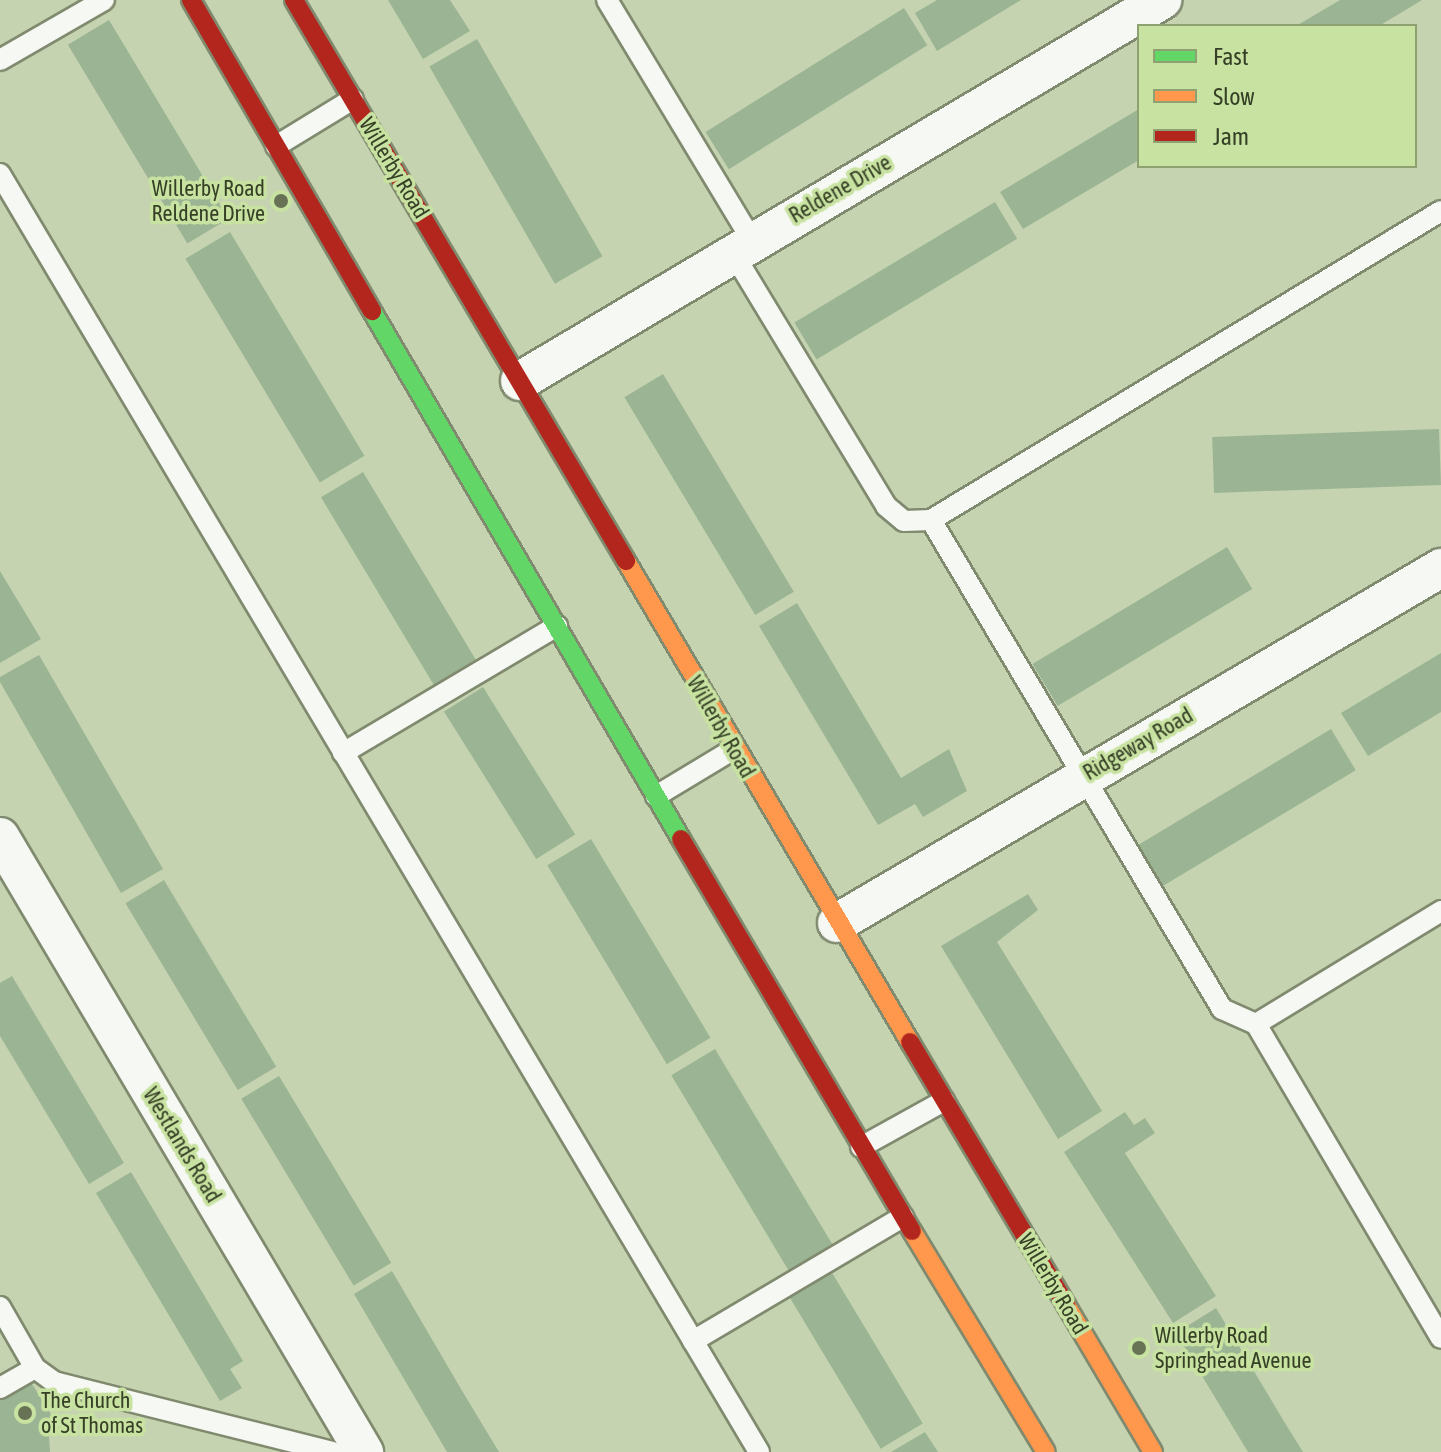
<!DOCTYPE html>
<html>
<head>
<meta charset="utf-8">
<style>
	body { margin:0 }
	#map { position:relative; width:1441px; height:1452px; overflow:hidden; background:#c5d3b0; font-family:"Asap Condensed",sans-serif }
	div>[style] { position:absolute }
	.building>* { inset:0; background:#9bb594; transform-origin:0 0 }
	.roads { filter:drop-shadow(2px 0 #808a6f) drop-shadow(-2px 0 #808a6f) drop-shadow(0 2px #808a6f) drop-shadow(0 -2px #808a6f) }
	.lane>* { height:20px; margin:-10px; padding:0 10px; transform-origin:10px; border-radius:10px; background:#f6f8f3 }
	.street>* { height:38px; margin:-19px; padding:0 19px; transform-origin:19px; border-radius:19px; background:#f6f8f3 }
	.fast>* { height:18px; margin:-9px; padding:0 9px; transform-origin:9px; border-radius:9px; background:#63d668 }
	.slow>* { height:18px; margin:-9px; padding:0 9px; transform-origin:9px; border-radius:9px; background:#ff974d }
	.jam>* { height:18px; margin:-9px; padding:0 9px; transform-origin:9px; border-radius:9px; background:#b3261e }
	.dots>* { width:22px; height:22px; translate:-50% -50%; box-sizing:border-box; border:4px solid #c8e2a1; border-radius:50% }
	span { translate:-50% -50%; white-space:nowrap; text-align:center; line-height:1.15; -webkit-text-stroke:7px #c8e2a1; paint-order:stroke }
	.street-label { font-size:22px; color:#364026 }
	.poi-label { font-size:22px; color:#364026 }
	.right { translate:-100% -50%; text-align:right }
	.left { translate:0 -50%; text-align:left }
	.legend { position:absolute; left:1137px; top:24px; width:280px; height:144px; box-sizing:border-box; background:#c8e2a1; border:2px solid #8ea170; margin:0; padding:10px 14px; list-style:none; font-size:24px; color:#364026 }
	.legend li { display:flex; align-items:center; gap:16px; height:40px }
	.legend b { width:40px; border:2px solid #8ea170 }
</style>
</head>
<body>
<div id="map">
	<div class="building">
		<i style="clip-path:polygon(388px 0,450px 0,470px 31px,423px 59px)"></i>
		<i style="clip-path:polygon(937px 0,1021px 0,937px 51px,915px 13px)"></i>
		<i style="clip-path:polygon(1340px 0,1422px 0,1379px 26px,1296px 26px)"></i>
		<i style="left:904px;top:8px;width:44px;height:234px;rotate:58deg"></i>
		<i style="left:109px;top:20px;width:232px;height:48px;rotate:59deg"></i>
		<i style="left:477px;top:39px;width:251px;height:55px;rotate:60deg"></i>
		<i style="clip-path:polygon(1139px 109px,1139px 160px,1023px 229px,1000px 192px)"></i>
		<i style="left:995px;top:202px;width:43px;height:234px;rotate:59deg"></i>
		<i style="left:230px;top:232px;width:261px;height:52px;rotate:59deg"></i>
		<i style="left:663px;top:374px;width:254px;height:45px;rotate:59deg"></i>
		<i style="left:1439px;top:429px;width:56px;height:227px;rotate:88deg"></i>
		<i style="left:363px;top:472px;width:224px;height:49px;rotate:59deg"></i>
		<i style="left:1227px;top:547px;width:49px;height:227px;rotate:59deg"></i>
		<i style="clip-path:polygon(0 571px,41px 639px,0 663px)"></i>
		<i style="clip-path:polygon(797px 603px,901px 778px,949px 749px,967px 791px,923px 817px,915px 804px,878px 825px,759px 626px)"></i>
		<i style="clip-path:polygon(1441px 653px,1441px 712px,1368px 756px,1341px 713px)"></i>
		<i style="clip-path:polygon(39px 655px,163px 869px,121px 893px,0 682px,0 677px)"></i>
		<i style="left:483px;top:687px;width:174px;height:46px;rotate:58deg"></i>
		<i style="left:1331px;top:729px;width:48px;height:226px;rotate:59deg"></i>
		<i style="left:591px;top:839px;width:232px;height:51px;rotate:59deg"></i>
		<i style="left:164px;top:880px;width:218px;height:45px;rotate:59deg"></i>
		<i style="clip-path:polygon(1028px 894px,1038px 910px,997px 942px,1102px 1111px,1058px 1139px,941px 946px)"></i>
		<i style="clip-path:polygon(12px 976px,124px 1163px,89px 1184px,0 1036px,0 983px)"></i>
		<i style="left:715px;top:1049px;width:234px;height:51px;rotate:59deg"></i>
		<i style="left:279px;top:1076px;width:218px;height:44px;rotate:59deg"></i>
		<i style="clip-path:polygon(1125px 1112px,1134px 1125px,1145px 1118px,1155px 1133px,1125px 1153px,1216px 1296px,1173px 1323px,1064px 1152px)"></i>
		<i style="clip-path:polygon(131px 1172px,243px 1361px,230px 1369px,242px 1388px,220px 1401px,96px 1193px)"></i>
		<i style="clip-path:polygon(392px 1271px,461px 1389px,499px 1452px,447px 1452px,354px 1294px)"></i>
		<i style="left:831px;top:1271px;width:178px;height:49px;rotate:59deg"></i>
		<i style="clip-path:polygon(1216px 1308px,1285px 1423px,1303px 1452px,1248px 1452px,1176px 1333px)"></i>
		<i style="clip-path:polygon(29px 1379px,60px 1429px,49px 1436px,50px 1452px,0 1452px,0 1397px)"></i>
		<i style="clip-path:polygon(925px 1432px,938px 1452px,891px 1452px)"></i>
	</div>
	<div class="roads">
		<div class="lane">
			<i style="left:607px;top:0;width:280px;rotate:58.9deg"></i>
			<i style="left:0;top:60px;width:120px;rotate:-30deg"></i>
			<i style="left:276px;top:146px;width:90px;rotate:-31.4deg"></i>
			<i style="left:0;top:174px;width:1486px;rotate:59.29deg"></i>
			<i style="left:733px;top:253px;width:296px;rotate:58.8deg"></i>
			<i style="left:886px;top:506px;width:23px;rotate:40deg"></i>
			<i style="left:904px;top:521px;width:27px;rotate:-2deg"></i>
			<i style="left:931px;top:520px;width:569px;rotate:59.24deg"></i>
			<i style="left:1222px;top:1009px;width:37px;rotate:24deg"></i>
			<i style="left:1256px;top:1024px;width:364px;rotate:59.5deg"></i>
			<i style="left:931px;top:520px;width:596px;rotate:-31.21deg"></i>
			<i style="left:343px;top:753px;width:249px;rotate:-30.7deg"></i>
			<i style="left:656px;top:796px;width:91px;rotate:-31.1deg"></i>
			<i style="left:1256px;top:1024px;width:217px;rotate:-31.4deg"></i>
			<i style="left:861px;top:1147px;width:95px;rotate:-29deg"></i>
			<i style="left:0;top:1307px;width:70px;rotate:60.2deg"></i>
			<i style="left:35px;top:1368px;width:24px;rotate:36deg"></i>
			<i style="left:54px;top:1382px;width:287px;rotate:14.1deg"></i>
			<i style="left:693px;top:1341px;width:244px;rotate:-30.6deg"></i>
			<i style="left:0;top:1388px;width:40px;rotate:-29.7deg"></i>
		</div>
		<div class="street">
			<i style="left:520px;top:381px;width:747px;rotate:-30.69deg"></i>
			<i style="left:0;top:837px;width:715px;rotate:59.38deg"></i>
			<i style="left:837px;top:923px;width:701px;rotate:-30.44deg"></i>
		</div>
		<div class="fast">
			<i style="left:372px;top:311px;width:612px;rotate:59.66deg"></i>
		</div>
		<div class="slow">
			<i style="left:626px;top:561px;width:559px;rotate:59.44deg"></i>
			<i style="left:912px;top:1231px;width:258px;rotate:58.8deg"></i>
			<i style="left:1066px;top:1305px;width:171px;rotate:59.4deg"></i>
		</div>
		<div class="jam">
			<i style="left:191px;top:0;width:360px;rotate:59.8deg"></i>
			<i style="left:294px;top:0;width:652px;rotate:59.38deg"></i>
			<i style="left:681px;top:839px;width:455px;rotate:59.5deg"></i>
			<i style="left:910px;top:1042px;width:306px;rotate:59.3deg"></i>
		</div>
	</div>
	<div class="dots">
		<i style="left:281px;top:201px;background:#687356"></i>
		<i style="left:1139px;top:1348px;background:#687356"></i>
		<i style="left:25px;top:1413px;background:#687356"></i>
	</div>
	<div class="street-label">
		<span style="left:394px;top:168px;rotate:59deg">Willerby Road</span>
		<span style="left:840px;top:189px;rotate:-30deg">Reldene Drive</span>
		<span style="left:721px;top:727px;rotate:60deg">Willerby Road</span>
		<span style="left:1138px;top:744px;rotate:-30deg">Ridgeway Road</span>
		<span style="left:182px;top:1145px;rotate:59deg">Westlands Road</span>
		<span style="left:1053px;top:1284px;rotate:59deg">Willerby Road</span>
	</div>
	<div class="poi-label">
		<span class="right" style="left:265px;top:201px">Willerby Road<br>Reldene Drive</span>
		<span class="left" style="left:1155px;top:1348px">Willerby Road<br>Springhead Avenue</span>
		<span class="left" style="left:41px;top:1413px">The Church<br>of St Thomas</span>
	</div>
	<ul class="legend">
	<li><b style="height:10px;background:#63d668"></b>Fast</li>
	<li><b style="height:10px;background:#ff974d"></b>Slow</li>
	<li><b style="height:10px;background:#b3261e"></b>Jam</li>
	</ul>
</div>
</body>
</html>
